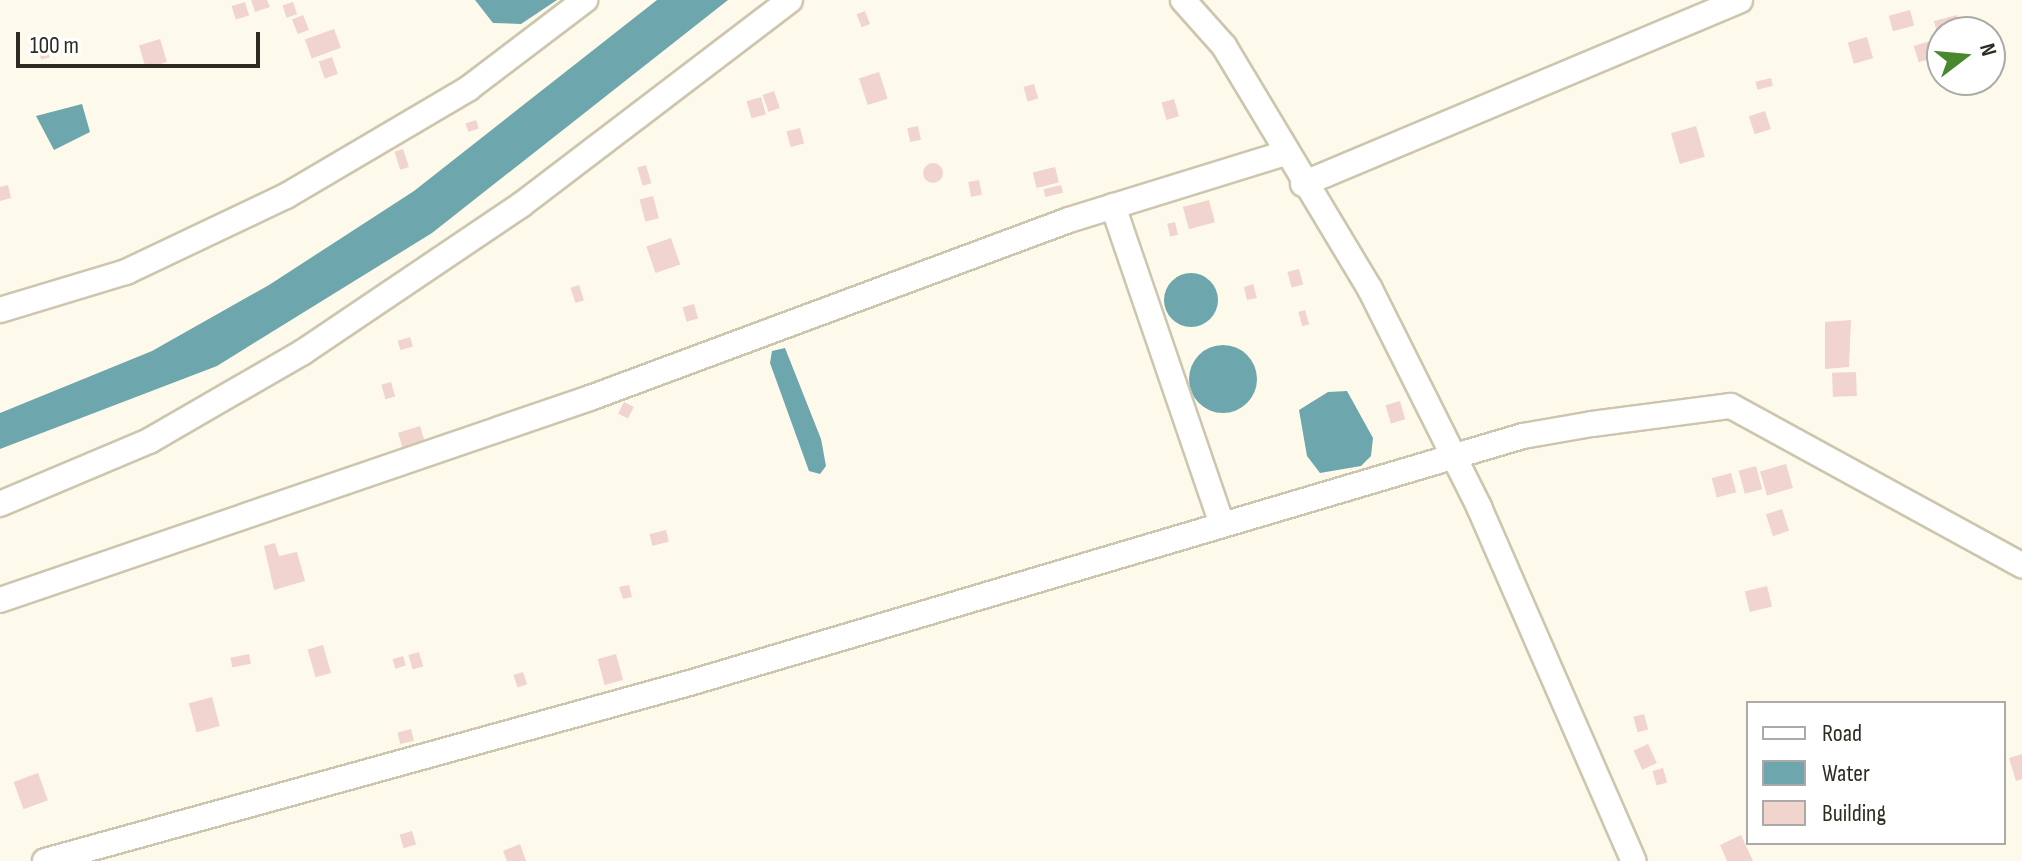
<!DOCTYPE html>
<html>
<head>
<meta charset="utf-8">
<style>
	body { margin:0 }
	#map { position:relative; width:2022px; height:861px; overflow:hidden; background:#fefaeb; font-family:"Sofia Sans Condensed",sans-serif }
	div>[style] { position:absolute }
	.water>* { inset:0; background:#6da6ac }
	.round { border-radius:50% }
	.building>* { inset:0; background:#f0d4cd; transform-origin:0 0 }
	.roads { filter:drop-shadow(2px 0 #cdc6ae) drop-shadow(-2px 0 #cdc6ae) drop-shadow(0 2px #cdc6ae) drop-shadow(0 -2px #cdc6ae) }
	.minor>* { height:24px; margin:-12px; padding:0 12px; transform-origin:12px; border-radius:12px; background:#fff }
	span { translate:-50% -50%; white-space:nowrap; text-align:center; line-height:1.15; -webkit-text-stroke:7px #fff; paint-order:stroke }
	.legend { position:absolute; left:1746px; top:701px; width:260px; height:144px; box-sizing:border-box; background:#fff; border:2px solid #abaaa7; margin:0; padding:10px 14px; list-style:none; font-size:24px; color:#2d2b22 }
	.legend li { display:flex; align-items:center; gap:16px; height:40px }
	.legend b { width:40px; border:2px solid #abaaa7 }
	.north { position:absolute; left:1926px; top:16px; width:80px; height:80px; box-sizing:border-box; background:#fff; border:2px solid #abaaa7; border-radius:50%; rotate:74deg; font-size:22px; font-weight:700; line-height:32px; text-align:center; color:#2d2b22 }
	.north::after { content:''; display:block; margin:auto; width:28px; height:36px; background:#47892c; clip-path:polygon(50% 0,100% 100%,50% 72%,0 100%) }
	.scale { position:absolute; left:16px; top:32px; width:244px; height:36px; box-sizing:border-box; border:4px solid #2d2b22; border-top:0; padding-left:10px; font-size:24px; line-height:28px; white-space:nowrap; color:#2d2b22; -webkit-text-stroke:6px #fff; paint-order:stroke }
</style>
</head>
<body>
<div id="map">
	<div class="water">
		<i style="clip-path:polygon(475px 0,557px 0,521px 24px,493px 23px)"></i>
		<i style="clip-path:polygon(657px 0,728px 0,432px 233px,217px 366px,0 449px,0 413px,152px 351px,269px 285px,414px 191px)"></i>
		<i style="clip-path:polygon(82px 104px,90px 132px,54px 150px,36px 116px)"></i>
		<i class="round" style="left:1164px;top:273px;width:54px;height:54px"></i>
		<i class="round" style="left:1189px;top:345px;width:68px;height:68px"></i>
		<i style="clip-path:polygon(785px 348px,821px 439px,826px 466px,820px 474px,809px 471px,770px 363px,772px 351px)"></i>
		<i style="clip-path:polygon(1347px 391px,1373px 438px,1371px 456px,1361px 466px,1320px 473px,1307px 456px,1299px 410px,1328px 392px)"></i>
	</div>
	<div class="building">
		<i style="clip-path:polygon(251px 0,267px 0,270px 7px,255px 12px)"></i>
		<i style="left:245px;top:2px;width:14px;height:14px;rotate:73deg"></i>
		<i style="left:293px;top:2px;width:13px;height:11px;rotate:72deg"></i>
		<i style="left:1910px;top:10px;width:16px;height:22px;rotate:75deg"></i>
		<i style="left:865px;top:11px;width:14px;height:9px;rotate:69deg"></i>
		<i style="left:303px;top:15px;width:16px;height:12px;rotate:68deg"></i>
		<i style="clip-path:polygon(1957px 15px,1961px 32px,1942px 32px,1941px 48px,1934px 21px)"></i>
		<i style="left:334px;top:29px;width:20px;height:31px;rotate:70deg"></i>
		<i style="left:1867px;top:37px;width:22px;height:20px;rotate:74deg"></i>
		<i style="left:160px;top:39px;width:24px;height:22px;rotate:73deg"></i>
		<i style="left:46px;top:41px;width:17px;height:9px;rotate:77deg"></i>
		<i style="left:1930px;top:41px;width:17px;height:17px;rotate:73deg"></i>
		<i style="left:332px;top:57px;width:18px;height:14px;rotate:71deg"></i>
		<i style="left:879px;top:72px;width:28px;height:21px;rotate:72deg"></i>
		<i style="left:1771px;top:78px;width:8px;height:16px;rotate:76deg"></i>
		<i style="left:1034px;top:84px;width:15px;height:11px;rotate:74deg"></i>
		<i style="left:774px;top:91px;width:18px;height:12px;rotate:71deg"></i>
		<i style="left:761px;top:97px;width:18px;height:15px;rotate:74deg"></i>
		<i style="left:1174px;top:99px;width:18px;height:13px;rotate:74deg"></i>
		<i style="left:1765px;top:111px;width:19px;height:17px;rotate:72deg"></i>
		<i style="left:476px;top:120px;width:9px;height:11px;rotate:72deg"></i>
		<i style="left:918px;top:126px;width:14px;height:11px;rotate:78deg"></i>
		<i style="left:1696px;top:126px;width:32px;height:26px;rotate:74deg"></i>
		<i style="left:800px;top:128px;width:16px;height:14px;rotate:75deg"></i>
		<i style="left:403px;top:149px;width:19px;height:9px;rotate:72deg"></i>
		<i class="round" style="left:923px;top:163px;width:20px;height:20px"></i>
		<i style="left:646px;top:165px;width:19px;height:9px;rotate:74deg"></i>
		<i style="left:1055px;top:167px;width:16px;height:23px;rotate:76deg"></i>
		<i style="left:979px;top:180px;width:15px;height:11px;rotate:79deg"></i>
		<i style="clip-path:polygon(8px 185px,11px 198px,0 201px,0 187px)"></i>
		<i style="left:1061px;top:185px;width:8px;height:18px;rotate:76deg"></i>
		<i style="left:653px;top:196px;width:23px;height:14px;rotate:75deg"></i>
		<i style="left:1209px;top:200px;width:23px;height:27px;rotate:75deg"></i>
		<i style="left:1175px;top:222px;width:13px;height:8px;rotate:77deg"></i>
		<i style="left:671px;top:238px;width:28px;height:26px;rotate:71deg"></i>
		<i style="left:1299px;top:269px;width:16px;height:12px;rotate:75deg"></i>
		<i style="clip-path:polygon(1253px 284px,1257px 298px,1247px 300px,1244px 287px)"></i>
		<i style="left:579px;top:285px;width:16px;height:9px;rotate:72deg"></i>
		<i style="left:694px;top:304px;width:15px;height:12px;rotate:74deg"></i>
		<i style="left:1305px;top:310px;width:15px;height:7px;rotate:74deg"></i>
		<i style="clip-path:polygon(1851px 320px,1849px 367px,1825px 369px,1825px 322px)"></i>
		<i style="left:410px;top:337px;width:10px;height:13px;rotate:73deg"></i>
		<i style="left:1856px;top:372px;width:24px;height:24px;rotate:88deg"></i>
		<i style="left:391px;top:382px;width:15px;height:10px;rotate:74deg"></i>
		<i style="left:1400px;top:401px;width:19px;height:15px;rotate:74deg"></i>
		<i style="left:624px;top:402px;width:11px;height:13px;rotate:27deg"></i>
		<i style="left:420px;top:426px;width:24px;height:23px;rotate:73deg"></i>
		<i style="left:1786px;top:464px;width:25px;height:27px;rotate:74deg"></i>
		<i style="left:1756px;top:466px;width:24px;height:18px;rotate:75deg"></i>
		<i style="left:1731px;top:473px;width:20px;height:20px;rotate:75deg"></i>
		<i style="left:1782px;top:509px;width:23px;height:17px;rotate:72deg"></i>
		<i style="left:666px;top:530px;width:12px;height:17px;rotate:76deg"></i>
		<i style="clip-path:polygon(275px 543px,279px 556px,297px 552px,305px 581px,274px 590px,264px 546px)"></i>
		<i style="clip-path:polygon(629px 585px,632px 597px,623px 599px,619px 587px)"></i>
		<i style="left:1767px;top:586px;width:21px;height:23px;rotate:76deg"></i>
		<i style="left:323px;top:645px;width:29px;height:16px;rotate:74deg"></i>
		<i style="left:419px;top:652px;width:15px;height:11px;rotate:74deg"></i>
		<i style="left:249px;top:654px;width:10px;height:19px;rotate:79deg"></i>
		<i style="left:616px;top:654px;width:27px;height:19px;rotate:75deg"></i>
		<i style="left:403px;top:656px;width:10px;height:11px;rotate:73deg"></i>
		<i style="left:523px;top:672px;width:13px;height:10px;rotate:72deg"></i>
		<i style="left:212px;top:697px;width:30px;height:24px;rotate:75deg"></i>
		<i style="left:1644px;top:714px;width:16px;height:11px;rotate:75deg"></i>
		<i style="left:411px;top:729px;width:12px;height:14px;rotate:76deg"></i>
		<i style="left:1648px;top:744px;width:21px;height:16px;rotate:65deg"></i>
		<i style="clip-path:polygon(2022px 754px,2022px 779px,2016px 781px,2009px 758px)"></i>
		<i style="left:1663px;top:768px;width:15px;height:11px;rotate:74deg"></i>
		<i style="left:38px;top:773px;width:29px;height:26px;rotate:70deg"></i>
		<i style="left:412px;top:831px;width:14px;height:13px;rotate:73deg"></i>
		<i style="clip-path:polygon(1741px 835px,1753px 861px,1727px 861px,1720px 845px)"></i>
		<i style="clip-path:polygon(520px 844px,526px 861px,507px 861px,503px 851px)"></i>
	</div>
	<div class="roads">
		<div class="minor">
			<i style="left:1183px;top:0;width:62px;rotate:48.3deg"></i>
			<i style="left:1224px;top:46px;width:283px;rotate:59deg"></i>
			<i style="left:1370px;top:289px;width:244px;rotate:63.4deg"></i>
			<i style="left:1479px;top:507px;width:386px;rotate:66.4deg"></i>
			<i style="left:1303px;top:184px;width:474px;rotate:-22.8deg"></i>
			<i style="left:1113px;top:206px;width:337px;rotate:71.1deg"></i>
			<i style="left:0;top:310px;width:132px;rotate:-16.8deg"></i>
			<i style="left:126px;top:272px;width:177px;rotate:-25.4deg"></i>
			<i style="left:286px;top:196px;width:212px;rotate:-30.5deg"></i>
			<i style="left:469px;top:88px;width:146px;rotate:-37.2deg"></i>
			<i style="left:0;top:504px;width:162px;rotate:-22.9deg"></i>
			<i style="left:149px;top:441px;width:178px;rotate:-30deg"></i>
			<i style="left:303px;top:352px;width:263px;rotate:-34deg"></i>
			<i style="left:521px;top:205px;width:338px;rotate:-37.3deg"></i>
			<i style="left:0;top:600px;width:624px;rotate:-18.9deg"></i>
			<i style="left:590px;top:398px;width:511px;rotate:-20.39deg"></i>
			<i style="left:1069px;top:220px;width:226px;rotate:-17.2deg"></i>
			<i style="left:45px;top:861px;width:672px;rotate:-15.44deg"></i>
			<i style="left:693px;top:682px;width:866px;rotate:-16.51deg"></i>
			<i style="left:1523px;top:436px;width:70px;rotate:-9.9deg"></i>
			<i style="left:1592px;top:424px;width:140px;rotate:-7.4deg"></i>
			<i style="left:1731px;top:406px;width:332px;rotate:28.7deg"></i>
		</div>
	</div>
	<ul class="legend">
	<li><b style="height:10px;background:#fff"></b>Road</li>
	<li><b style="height:22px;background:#6da6ac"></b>Water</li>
	<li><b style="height:22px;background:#f0d4cd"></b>Building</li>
	</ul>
	<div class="north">N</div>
	<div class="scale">100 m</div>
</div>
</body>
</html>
